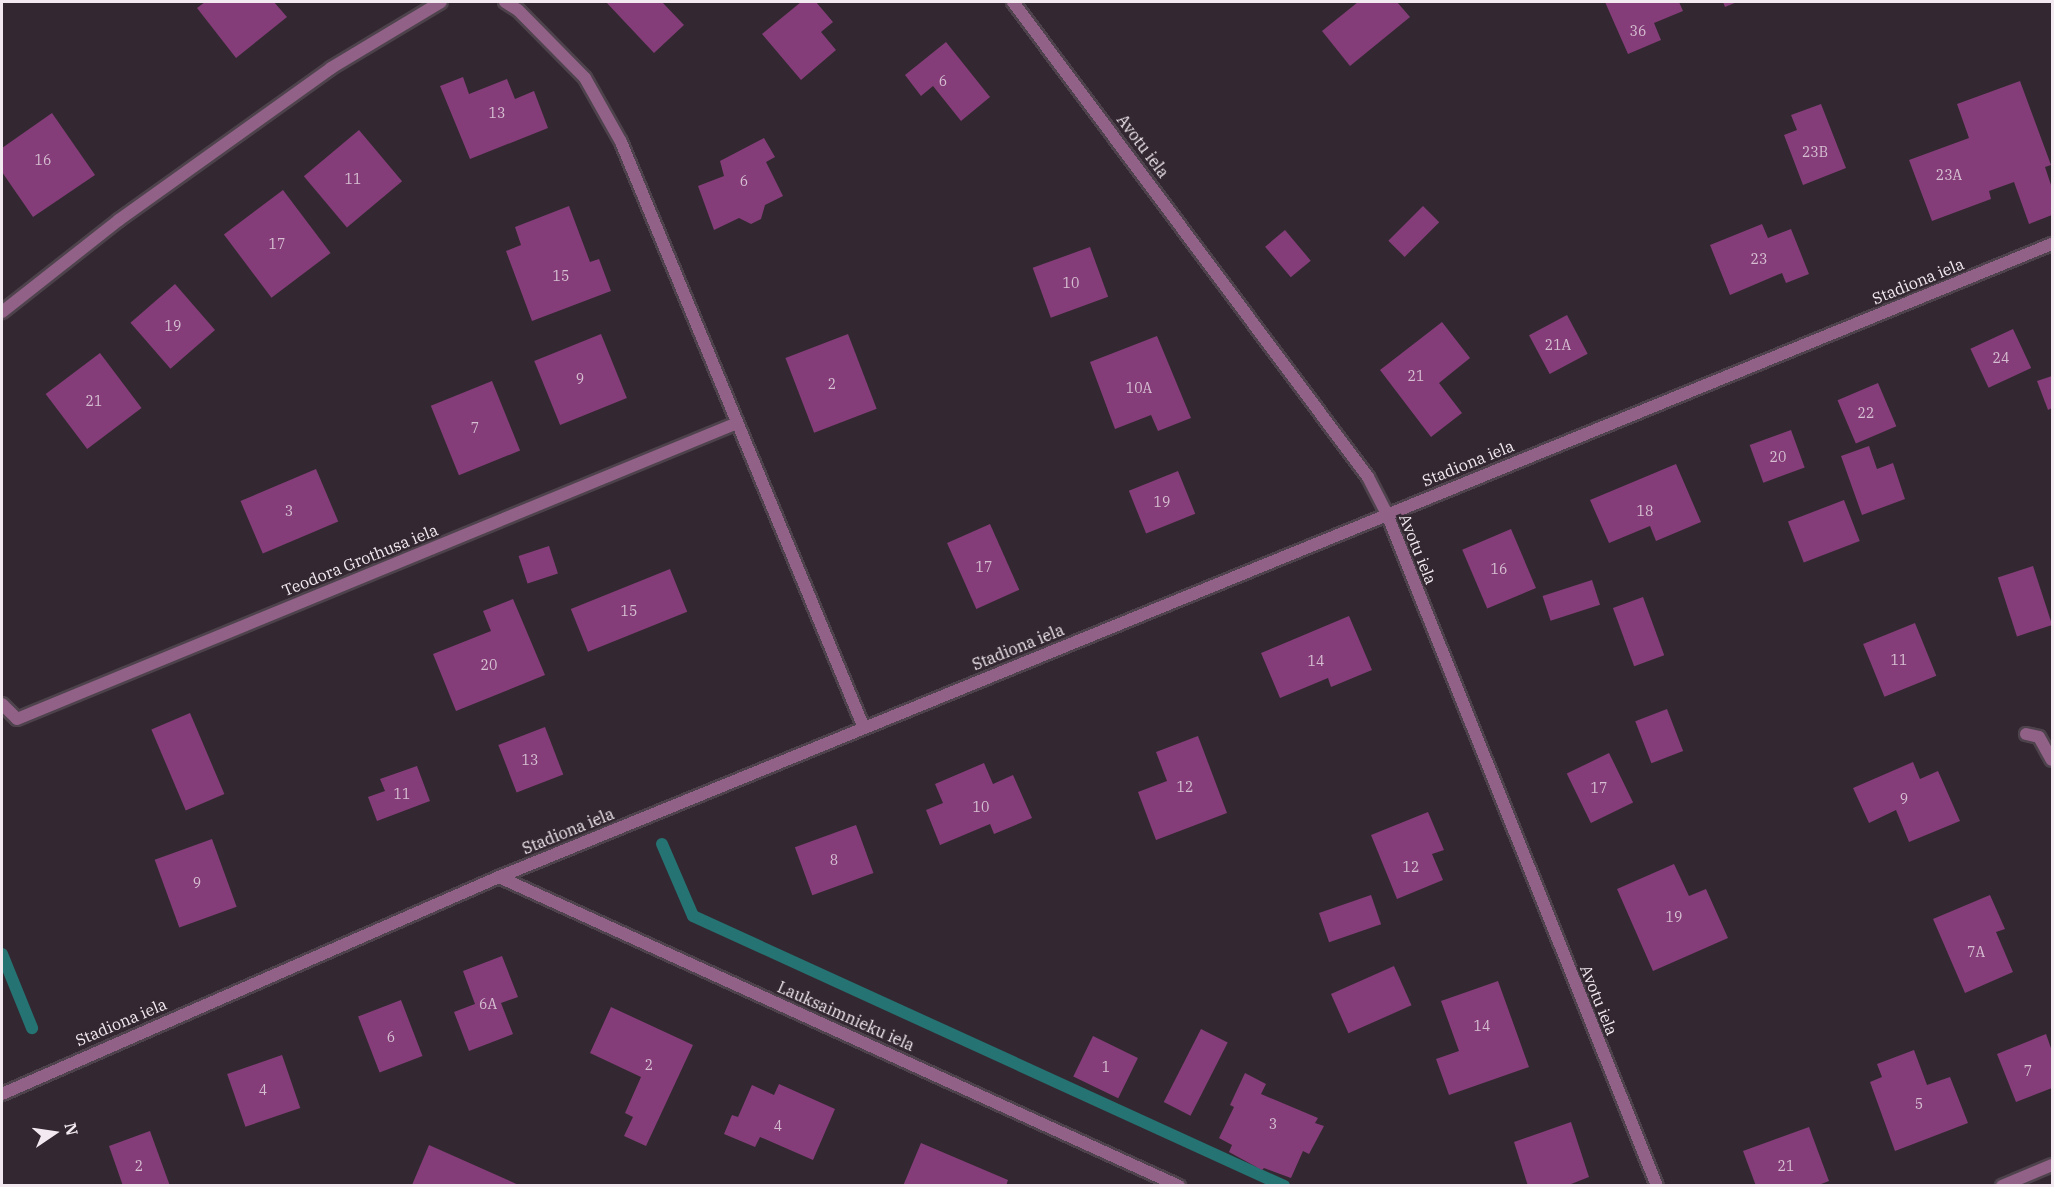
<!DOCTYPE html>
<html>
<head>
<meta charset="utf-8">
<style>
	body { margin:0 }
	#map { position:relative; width:2054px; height:1187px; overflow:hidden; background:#332831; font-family:"IBM Plex Serif",serif }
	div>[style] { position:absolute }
	.stream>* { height:12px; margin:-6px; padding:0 6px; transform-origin:6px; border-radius:6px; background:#257473 }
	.building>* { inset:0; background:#843d78; transform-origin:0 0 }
	.roads { filter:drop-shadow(2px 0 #4e434c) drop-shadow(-2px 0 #4e434c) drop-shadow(0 2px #4e434c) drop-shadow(0 -2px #4e434c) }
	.minor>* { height:12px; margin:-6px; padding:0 6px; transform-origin:6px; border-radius:6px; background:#926188 }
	span { translate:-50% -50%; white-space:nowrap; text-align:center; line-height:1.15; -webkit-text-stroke:5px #332831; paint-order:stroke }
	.number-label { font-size:14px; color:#d6bfd2 }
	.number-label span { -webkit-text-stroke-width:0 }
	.street-label { font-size:16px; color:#f2eaf0 }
	.frame { position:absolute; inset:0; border:3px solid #f2eaf0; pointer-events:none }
	.north { position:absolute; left:24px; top:1103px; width:60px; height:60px; -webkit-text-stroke:4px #332831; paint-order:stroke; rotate:77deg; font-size:16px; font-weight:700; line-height:24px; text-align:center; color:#f2eaf0 }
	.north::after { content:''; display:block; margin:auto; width:21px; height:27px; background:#f2eaf0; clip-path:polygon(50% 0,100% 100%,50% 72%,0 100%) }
</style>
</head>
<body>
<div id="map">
	<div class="stream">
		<i style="left:662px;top:844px;width:78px;rotate:66.7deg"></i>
		<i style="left:693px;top:916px;width:650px;rotate:24.55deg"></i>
		<i style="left:2px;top:954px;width:80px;rotate:67.9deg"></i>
	</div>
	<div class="building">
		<i style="clip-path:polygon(205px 2px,274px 2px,287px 17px,236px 58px,197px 8px)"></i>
		<i style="clip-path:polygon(606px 2px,662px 2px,684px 25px,654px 53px)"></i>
		<i style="clip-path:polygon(801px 2px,816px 2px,833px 22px,821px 32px,836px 50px,801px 80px,762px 34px)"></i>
		<i style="clip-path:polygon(1358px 2px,1397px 2px,1410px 17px,1350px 66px,1322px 31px)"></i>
		<i style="clip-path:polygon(1605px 2px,1679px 2px,1683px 11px,1654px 23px,1661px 40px,1628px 54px)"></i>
		<i style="clip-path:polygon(1723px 2px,1737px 2px,1725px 7px)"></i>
		<i style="clip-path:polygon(946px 42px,990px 97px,961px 121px,933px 86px,921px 96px,905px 75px)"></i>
		<i style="clip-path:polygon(463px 77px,469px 94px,507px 79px,515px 99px,534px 91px,548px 128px,470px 159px,440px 86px)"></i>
		<i style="clip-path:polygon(2020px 81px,2051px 165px,2045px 167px,2052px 188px,2052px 215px,2029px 224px,2014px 182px,1989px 191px,1991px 199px,1932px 221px,1909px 160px,1969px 138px,1957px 104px)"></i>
		<i style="clip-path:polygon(1821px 104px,1846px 168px,1803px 185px,1784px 135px,1797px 130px,1791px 115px)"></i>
		<i style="clip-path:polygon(52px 113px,95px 175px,33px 217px,2px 172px,2px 148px)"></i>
		<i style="left:359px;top:130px;width:67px;height:72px;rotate:50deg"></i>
		<i style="clip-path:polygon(764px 138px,775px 157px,766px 162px,783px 196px,765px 205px,761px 219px,751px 224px,739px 218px,714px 230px,698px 186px,724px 176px,720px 161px)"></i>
		<i style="left:283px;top:190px;width:79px;height:74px;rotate:53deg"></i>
		<i style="clip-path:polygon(569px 206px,590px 262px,599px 259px,611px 291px,532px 321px,506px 251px,521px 245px,515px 227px)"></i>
		<i style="left:1423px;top:206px;width:23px;height:49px;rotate:45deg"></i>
		<i style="clip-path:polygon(1762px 224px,1768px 238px,1791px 229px,1809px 274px,1786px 283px,1782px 273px,1730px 295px,1710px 245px)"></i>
		<i style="left:1285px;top:230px;width:40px;height:26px;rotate:50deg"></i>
		<i style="left:1090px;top:247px;width:53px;height:61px;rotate:70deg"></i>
		<i style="left:175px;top:284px;width:61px;height:59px;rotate:49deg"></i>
		<i style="left:1567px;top:315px;width:44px;height:43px;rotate:62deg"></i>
		<i style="clip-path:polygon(1442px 322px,1470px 358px,1439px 383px,1462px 413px,1431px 437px,1380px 370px)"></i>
		<i style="left:2013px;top:329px;width:43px;height:47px;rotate:65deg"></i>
		<i style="left:601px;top:334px;width:69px;height:72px;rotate:68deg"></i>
		<i style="left:848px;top:334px;width:80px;height:67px;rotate:69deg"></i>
		<i style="clip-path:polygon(1157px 336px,1191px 418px,1158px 431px,1151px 415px,1115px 429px,1090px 362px)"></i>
		<i style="left:100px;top:353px;width:69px;height:68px;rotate:53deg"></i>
		<i style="clip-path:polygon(2052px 376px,2052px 408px,2048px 410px,2037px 381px)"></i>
		<i style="left:492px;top:381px;width:75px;height:66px;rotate:68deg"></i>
		<i style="left:1878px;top:383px;width:47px;height:44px;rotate:67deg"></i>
		<i style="left:1791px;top:430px;width:40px;height:44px;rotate:70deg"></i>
		<i style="clip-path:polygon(1869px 446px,1877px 469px,1893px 463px,1905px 499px,1862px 515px,1841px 456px)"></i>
		<i style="clip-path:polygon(1676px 464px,1701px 522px,1656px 541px,1650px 526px,1609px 543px,1590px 500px)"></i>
		<i style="left:316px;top:469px;width:57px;height:82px;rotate:67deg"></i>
		<i style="left:1178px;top:471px;width:46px;height:53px;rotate:68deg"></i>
		<i style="left:1844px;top:500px;width:44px;height:60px;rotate:69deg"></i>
		<i style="left:990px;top:524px;width:72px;height:47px;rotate:66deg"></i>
		<i style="left:1511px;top:529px;width:64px;height:53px;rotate:67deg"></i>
		<i style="left:549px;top:546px;width:29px;height:32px;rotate:72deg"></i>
		<i style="left:2033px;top:566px;width:62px;height:37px;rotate:72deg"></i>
		<i style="left:670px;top:569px;width:46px;height:107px;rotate:68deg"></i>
		<i style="left:1592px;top:580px;width:26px;height:52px;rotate:72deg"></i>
		<i style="left:1643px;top:597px;width:62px;height:32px;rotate:70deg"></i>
		<i style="clip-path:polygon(513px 599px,545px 675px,456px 711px,433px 654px,491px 631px,483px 611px)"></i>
		<i style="clip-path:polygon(1349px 616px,1372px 670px,1331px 687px,1328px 678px,1280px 698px,1261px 653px)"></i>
		<i style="left:1915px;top:623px;width:57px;height:56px;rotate:68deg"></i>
		<i style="left:1667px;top:709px;width:45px;height:34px;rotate:69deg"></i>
		<i style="left:190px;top:713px;width:88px;height:42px;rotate:67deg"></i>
		<i style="left:545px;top:727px;width:51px;height:50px;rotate:69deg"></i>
		<i style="clip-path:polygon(1198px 736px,1227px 813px,1156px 840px,1138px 792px,1167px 781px,1156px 752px)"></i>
		<i style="left:1609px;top:753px;width:55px;height:47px;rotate:64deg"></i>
		<i style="clip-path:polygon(1913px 762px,1920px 779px,1938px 771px,1960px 821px,1909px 842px,1896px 810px,1869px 823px,1853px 788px)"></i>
		<i style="clip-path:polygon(984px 763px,993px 784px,1013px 775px,1032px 818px,994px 834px,990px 824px,940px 845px,926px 810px,943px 803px,935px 784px)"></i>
		<i style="clip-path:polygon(417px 766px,430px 801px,377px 821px,368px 797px,385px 791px,380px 779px)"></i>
		<i style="clip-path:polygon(1428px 812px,1444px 850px,1432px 854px,1443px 880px,1397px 899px,1371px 835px)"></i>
		<i style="left:856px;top:825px;width:51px;height:65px;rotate:70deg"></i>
		<i style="left:212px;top:839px;width:72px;height:61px;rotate:70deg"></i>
		<i style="clip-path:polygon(1674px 864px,1689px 896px,1706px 889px,1728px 938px,1653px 971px,1617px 889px)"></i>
		<i style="left:1371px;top:895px;width:31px;height:55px;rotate:71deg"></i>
		<i style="clip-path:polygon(1990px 895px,2005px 929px,1996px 932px,2013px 972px,1965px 993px,1933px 919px)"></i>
		<i style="clip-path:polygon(502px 956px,518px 997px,501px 1003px,513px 1034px,469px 1051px,454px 1012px,475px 1004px,463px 971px)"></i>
		<i style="left:1394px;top:966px;width:43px;height:69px;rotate:66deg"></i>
		<i style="clip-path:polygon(1498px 981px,1529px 1067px,1449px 1095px,1436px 1059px,1459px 1051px,1441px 1001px)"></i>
		<i style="left:401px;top:1000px;width:60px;height:46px;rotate:69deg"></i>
		<i style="clip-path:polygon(611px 1007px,693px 1045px,646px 1146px,624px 1136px,633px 1117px,625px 1113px,641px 1077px,590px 1053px)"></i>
		<i style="left:1201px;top:1029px;width:30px;height:82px;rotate:27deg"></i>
		<i style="clip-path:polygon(2046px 1034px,2052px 1051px,2052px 1088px,2016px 1102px,1997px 1054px)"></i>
		<i style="left:1093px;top:1036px;width:50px;height:45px;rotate:26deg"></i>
		<i style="clip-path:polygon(1914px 1050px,1927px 1085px,1950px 1077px,1968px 1123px,1895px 1151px,1870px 1082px,1882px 1077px,1877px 1064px)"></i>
		<i style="left:282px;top:1055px;width:56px;height:58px;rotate:71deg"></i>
		<i style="clip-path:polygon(1245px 1073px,1266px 1084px,1261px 1094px,1318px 1118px,1315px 1123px,1324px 1126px,1309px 1154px,1303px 1151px,1291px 1178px,1264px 1168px,1262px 1170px,1229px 1152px,1232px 1145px,1219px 1138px,1234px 1107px,1230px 1105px)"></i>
		<i style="clip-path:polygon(779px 1084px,835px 1109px,813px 1160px,760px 1137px,755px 1147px,724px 1134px,732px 1115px,738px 1117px,752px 1085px,774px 1095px)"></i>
		<i style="clip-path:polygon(1571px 1122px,1589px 1177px,1566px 1186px,1528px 1186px,1514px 1142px)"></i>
		<i style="clip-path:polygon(1809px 1127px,1829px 1181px,1816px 1186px,1756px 1186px,1743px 1151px)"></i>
		<i style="clip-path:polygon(150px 1131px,170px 1186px,123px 1186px,109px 1146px)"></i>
		<i style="clip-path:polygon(921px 1143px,1008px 1180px,1006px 1186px,903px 1186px)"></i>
		<i style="clip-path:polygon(429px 1145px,521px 1186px,412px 1185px)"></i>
	</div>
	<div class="roads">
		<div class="minor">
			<i style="left:505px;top:2px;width:15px;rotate:32deg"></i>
			<i style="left:518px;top:10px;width:95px;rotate:45.4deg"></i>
			<i style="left:585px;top:78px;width:73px;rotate:60.6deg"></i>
			<i style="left:621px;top:142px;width:634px;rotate:67.48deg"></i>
			<i style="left:1013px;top:2px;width:593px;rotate:53.23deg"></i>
			<i style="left:1368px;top:477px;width:42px;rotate:62.8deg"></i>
			<i style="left:1387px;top:514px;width:724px;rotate:68.11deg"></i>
			<i style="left:2px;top:312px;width:149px;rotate:-38.2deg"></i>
			<i style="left:119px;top:220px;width:261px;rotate:-35.6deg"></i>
			<i style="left:331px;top:68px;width:128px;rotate:-31deg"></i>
			<i style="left:2px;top:704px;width:21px;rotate:45deg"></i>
			<i style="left:17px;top:719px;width:776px;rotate:-22.34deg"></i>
			<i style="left:2026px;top:734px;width:13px;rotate:13deg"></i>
			<i style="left:2039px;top:737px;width:26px;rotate:61deg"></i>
			<i style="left:499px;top:877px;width:747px;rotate:24.44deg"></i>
			<i style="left:2px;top:1094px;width:542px;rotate:-23.59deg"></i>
			<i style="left:499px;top:877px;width:1677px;rotate:-22.18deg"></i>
			<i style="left:2002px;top:1186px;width:54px;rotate:-22.8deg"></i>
		</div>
	</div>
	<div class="number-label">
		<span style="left:1638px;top:31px">36</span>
		<span style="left:943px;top:81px">6</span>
		<span style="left:497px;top:113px">13</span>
		<span style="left:1815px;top:152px">23B</span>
		<span style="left:43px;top:160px">16</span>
		<span style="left:1949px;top:175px">23A</span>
		<span style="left:353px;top:179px">11</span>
		<span style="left:744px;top:181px">6</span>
		<span style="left:277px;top:244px">17</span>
		<span style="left:1759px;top:259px">23</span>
		<span style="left:561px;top:276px">15</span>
		<span style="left:1071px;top:283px">10</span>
		<span style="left:173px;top:326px">19</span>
		<span style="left:1558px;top:345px">21A</span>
		<span style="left:2001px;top:358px">24</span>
		<span style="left:1416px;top:376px">21</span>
		<span style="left:580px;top:379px">9</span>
		<span style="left:832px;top:384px">2</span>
		<span style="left:1139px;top:388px">10A</span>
		<span style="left:94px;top:401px">21</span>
		<span style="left:1866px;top:413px">22</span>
		<span style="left:475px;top:428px">7</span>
		<span style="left:1778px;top:457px">20</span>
		<span style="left:1162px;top:502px">19</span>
		<span style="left:289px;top:511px">3</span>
		<span style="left:1645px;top:511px">18</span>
		<span style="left:984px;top:567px">17</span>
		<span style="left:1499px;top:569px">16</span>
		<span style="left:629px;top:611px">15</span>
		<span style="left:1899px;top:660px">11</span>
		<span style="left:1316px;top:661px">14</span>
		<span style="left:489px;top:665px">20</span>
		<span style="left:530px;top:760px">13</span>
		<span style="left:1185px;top:787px">12</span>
		<span style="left:1599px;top:788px">17</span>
		<span style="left:402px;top:794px">11</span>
		<span style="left:1904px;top:799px">9</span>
		<span style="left:981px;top:807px">10</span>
		<span style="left:834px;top:860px">8</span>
		<span style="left:1411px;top:867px">12</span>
		<span style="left:197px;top:883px">9</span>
		<span style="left:1674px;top:917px">19</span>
		<span style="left:1976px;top:952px">7A</span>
		<span style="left:488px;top:1004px">6A</span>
		<span style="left:1482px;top:1026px">14</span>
		<span style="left:391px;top:1037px">6</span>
		<span style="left:649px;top:1065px">2</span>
		<span style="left:1106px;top:1067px">1</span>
		<span style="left:2028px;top:1071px">7</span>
		<span style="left:263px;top:1090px">4</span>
		<span style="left:1919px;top:1104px">5</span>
		<span style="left:1273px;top:1124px">3</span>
		<span style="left:778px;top:1126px">4</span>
		<span style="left:139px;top:1166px">2</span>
		<span style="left:1786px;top:1166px">21</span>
	</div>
	<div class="street-label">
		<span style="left:1143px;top:146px;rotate:53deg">Avotu iela</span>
		<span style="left:1918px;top:281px;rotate:-22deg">Stadiona iela</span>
		<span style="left:1468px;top:463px;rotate:-22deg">Stadiona iela</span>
		<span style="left:1418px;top:549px;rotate:68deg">Avotu iela</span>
		<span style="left:360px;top:560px;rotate:-22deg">Teodora Grothusa iela</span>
		<span style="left:1018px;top:647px;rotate:-22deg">Stadiona iela</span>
		<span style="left:568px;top:831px;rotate:-22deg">Stadiona iela</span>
		<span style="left:1599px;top:1000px;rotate:68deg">Avotu iela</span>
		<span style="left:846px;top:1016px;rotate:24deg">Lauksaimnieku iela</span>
		<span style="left:121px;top:1022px;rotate:-23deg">Stadiona iela</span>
	</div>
	<div class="frame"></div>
	<div class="north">N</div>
</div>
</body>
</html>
